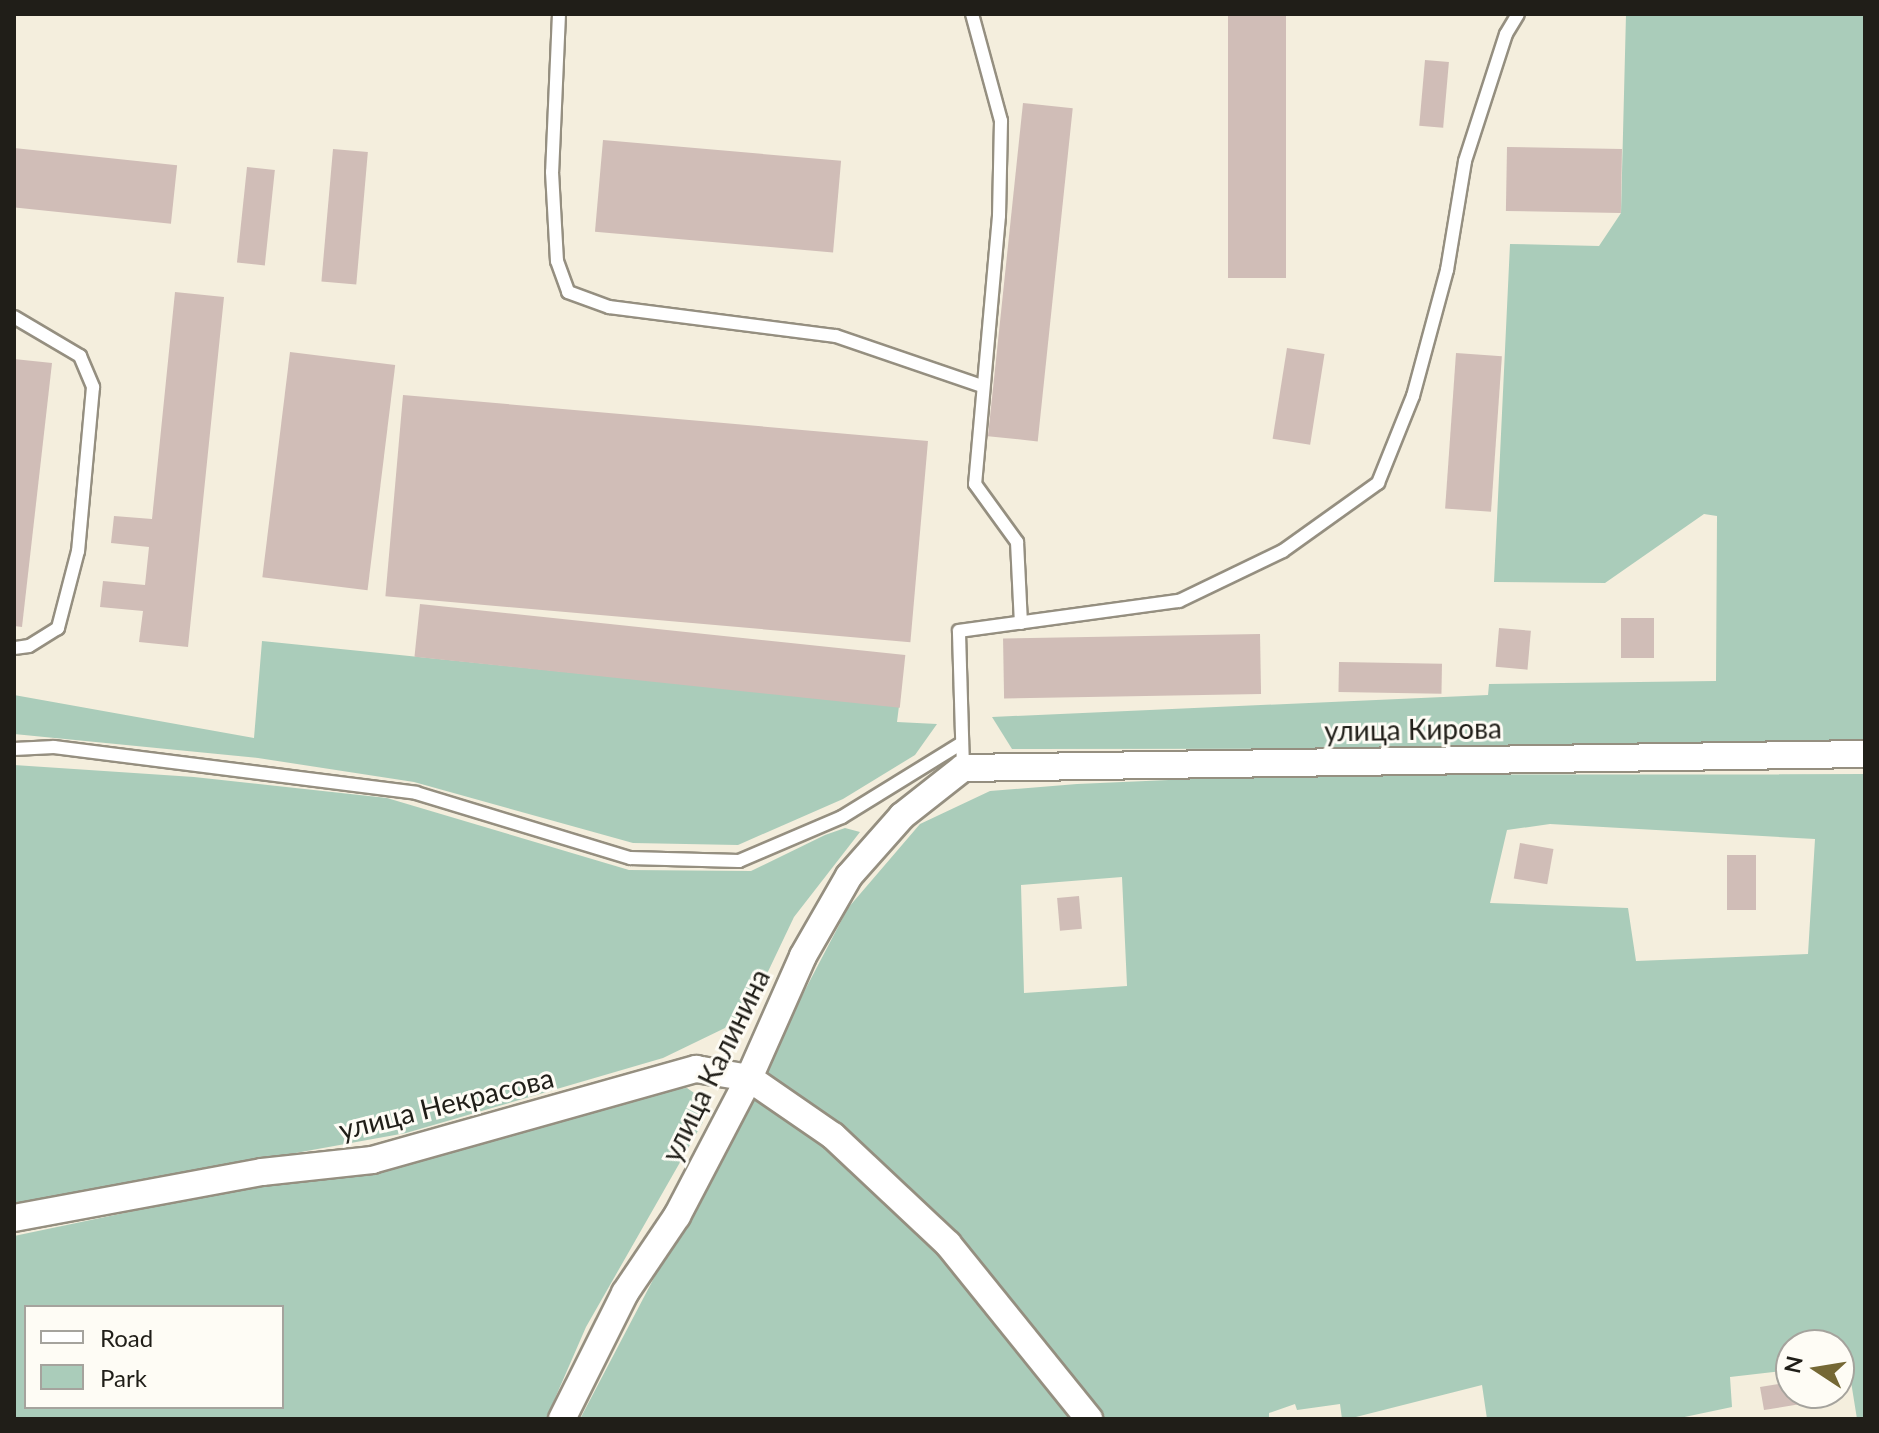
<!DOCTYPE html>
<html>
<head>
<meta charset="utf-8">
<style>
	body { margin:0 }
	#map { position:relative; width:1879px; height:1433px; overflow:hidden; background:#f4eedd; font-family:Lato,sans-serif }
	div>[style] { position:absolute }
	.green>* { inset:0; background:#aaccba }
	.building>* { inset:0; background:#d0bdb7; transform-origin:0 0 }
	.roads { filter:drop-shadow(2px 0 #958f80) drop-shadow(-2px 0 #958f80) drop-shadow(0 2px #958f80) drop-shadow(0 -2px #958f80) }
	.lane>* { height:12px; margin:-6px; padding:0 6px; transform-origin:6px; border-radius:6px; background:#fff }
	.street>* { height:26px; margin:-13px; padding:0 13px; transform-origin:13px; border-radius:13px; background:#fff }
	span { translate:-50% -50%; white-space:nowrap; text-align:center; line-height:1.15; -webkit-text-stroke:6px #fefcf5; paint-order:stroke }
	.street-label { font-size:28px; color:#201e18 }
	.frame { position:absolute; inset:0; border:16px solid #201e18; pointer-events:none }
	.legend { position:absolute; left:24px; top:1305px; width:260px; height:104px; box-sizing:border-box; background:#fefcf5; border:2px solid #a5a39d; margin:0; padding:10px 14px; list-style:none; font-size:24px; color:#201e18 }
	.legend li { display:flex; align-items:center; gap:16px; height:40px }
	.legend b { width:40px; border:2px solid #a5a39d }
	.north { position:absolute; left:1775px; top:1329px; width:80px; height:80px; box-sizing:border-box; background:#fefcf5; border:2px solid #a5a39d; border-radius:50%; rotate:282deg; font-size:22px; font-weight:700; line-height:32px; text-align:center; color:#201e18 }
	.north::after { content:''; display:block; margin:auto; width:28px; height:36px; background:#756835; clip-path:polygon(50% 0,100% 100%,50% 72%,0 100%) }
</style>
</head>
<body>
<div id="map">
	<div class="green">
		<i style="clip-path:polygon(1626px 14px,1865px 14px,1865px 748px,1012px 749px,992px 717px,1488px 695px,1489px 684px,1716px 681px,1717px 516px,1704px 514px,1605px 583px,1494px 582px,1510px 244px,1599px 246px,1621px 213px)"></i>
		<i style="clip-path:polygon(262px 641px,899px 706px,897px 722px,937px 724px,915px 755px,843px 799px,738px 845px,633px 843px,414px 782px,258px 758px,14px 734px,14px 695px,254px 738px)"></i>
		<i style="clip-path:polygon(14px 765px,194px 777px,387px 798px,629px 870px,751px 871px,825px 835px,845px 828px,860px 832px,794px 917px,754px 1001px,725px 1028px,663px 1058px,406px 1133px,14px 1204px)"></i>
		<i style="clip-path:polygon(evenodd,1865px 774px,1865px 1419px,1857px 1419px,1848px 1363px,1839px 1364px,1839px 1345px,1791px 1345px,1791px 1370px,1730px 1377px,1732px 1407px,1675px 1419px,1487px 1419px,1482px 1385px,1348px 1419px,1342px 1419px,1340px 1404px,1297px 1410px,1295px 1404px,1269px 1413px,1269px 1419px,580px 1419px,848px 908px,920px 824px,990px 791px,1077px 784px,1282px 775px,1865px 774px,1550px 824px,1815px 839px,1808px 954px,1636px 961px,1628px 908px,1490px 903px,1507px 830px,1550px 824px,1865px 774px,1122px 877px,1127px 986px,1024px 993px,1021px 885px,1122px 877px)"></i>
		<i style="clip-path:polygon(evenodd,687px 1088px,700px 1097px,703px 1122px,586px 1327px,546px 1419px,14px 1419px,14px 1236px,479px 1139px,651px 1091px,687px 1088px,26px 1307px,282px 1307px,282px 1407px,26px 1407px,26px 1307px)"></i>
	</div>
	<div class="building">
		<i style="left:1228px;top:14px;width:58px;height:264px"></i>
		<i style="left:1425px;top:60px;width:24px;height:66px;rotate:5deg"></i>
		<i style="left:1023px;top:103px;width:50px;height:335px;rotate:6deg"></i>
		<i style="left:603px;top:140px;width:239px;height:92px;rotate:5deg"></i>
		<i style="left:1507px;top:147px;width:115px;height:64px;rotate:1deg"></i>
		<i style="left:14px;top:148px;width:164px;height:59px;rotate:6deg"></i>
		<i style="left:333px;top:149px;width:35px;height:133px;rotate:5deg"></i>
		<i style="left:247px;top:167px;width:28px;height:96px;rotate:6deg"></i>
		<i style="clip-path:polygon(175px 292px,224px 297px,188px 647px,139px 642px,143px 611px,100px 607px,103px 581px,145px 585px,149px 547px,111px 543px,114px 516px,152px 519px)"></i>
		<i style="left:1287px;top:348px;width:38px;height:92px;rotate:9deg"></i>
		<i style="left:290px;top:352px;width:106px;height:227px;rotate:7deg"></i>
		<i style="left:1456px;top:353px;width:46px;height:156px;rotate:4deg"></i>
		<i style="clip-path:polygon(14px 359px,52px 363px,22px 627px,14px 626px)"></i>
		<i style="left:403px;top:395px;width:527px;height:202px;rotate:5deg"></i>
		<i style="left:420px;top:604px;width:488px;height:53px;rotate:6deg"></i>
		<i style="left:1621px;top:618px;width:33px;height:40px"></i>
		<i style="left:1499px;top:628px;width:32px;height:39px;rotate:5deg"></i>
		<i style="left:1260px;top:634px;width:60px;height:257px;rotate:89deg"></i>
		<i style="left:1339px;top:662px;width:103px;height:30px;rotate:1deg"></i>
		<i style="left:1520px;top:843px;width:34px;height:36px;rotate:10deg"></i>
		<i style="left:1727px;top:855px;width:29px;height:55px"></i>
		<i style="left:1079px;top:896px;width:33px;height:22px;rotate:85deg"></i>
		<i style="clip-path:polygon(1791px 1382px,1791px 1393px,1818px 1393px,1819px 1401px,1764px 1410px,1760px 1387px)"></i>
	</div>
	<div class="roads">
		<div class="lane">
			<i style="left:559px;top:14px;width:158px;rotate:92.5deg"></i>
			<i style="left:552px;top:172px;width:89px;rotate:86.8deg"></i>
			<i style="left:557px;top:261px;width:33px;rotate:70deg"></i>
			<i style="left:568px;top:292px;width:44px;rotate:20.1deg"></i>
			<i style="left:609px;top:307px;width:229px;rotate:7.3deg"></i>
			<i style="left:836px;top:336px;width:154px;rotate:18.9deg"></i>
			<i style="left:972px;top:14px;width:111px;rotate:74.8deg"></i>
			<i style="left:1001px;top:121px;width:95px;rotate:91.2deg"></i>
			<i style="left:999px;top:216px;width:269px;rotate:95.1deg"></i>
			<i style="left:975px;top:484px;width:72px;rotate:54.1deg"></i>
			<i style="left:1017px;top:542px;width:81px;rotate:87.2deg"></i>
			<i style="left:14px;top:317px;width:77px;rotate:30.6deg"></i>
			<i style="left:80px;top:356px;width:34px;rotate:67deg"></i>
			<i style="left:93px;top:387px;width:165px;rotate:95.2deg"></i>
			<i style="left:78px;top:551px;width:80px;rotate:104.6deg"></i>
			<i style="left:58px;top:628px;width:34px;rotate:148deg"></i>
			<i style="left:29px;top:646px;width:15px;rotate:172deg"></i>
			<i style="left:14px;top:749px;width:40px;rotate:-2.9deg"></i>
			<i style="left:54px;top:747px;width:365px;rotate:7.2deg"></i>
			<i style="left:416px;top:793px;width:224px;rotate:16.9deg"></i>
			<i style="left:630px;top:858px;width:109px;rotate:1.6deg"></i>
			<i style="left:739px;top:861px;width:112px;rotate:-23.1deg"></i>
			<i style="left:842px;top:817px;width:139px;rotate:-31.7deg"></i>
			<i style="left:963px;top:768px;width:137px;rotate:-91.7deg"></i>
			<i style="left:959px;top:631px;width:222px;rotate:-7.8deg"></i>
			<i style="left:1179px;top:601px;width:115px;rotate:-25.7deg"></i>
			<i style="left:1283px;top:551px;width:117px;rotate:-35.6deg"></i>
			<i style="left:1378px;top:483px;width:94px;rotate:-68.1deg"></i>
			<i style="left:1413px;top:396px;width:131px;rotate:-74.9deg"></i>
			<i style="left:1447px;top:270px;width:110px;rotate:-80.6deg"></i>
			<i style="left:1465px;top:161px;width:133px;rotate:-72.1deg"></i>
			<i style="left:1506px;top:34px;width:23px;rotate:-59deg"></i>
		</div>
		<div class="street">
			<i style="left:14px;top:1218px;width:252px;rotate:-10.5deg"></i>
			<i style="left:262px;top:1172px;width:111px;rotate:-6.2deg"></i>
			<i style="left:372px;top:1160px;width:337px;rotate:-15.7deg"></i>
			<i style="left:696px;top:1069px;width:54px;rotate:9.6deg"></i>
			<i style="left:749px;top:1078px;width:102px;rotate:34.6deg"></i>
			<i style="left:833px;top:1136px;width:158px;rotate:43.2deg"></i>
			<i style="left:948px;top:1244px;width:225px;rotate:51.1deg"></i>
			<i style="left:562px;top:1419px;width:141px;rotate:-63.4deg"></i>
			<i style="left:625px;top:1293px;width:93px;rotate:-56deg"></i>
			<i style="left:677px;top:1216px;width:156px;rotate:-62.4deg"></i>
			<i style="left:749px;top:1078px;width:133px;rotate:-66.1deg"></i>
			<i style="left:803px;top:956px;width:92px;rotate:-60.1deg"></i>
			<i style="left:849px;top:876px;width:80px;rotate:-48.5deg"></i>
			<i style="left:902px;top:816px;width:78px;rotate:-38.2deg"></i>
			<i style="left:963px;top:768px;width:902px;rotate:-0.89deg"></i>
		</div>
	</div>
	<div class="street-label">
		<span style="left:1413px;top:729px;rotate:-1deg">улица Кирова</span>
		<span style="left:715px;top:1065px;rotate:-64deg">улица Калинина</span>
		<span style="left:446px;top:1103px;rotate:-14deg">улица Некрасова</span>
	</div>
	<div class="frame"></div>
	<ul class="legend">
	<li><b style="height:10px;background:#fff"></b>Road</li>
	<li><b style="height:22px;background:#aaccba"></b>Park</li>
	</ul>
	<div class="north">N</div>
</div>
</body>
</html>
